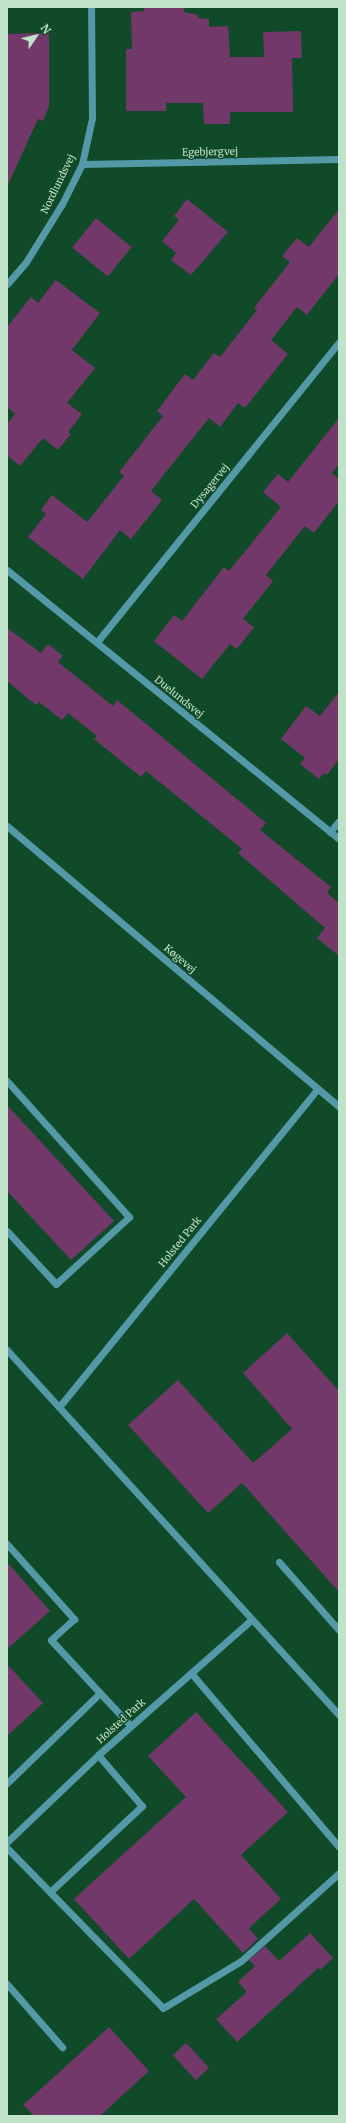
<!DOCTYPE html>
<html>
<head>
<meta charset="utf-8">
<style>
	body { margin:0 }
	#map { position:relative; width:346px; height:2123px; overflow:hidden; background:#104a28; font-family:Merriweather,serif }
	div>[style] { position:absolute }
	.building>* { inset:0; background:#713869; transform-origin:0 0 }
	.minor>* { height:7px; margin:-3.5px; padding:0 3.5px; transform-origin:3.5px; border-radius:3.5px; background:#5399a8 }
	span { translate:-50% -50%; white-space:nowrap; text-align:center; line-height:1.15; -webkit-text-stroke:3px #104a28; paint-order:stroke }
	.street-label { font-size:10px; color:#bfe2c8 }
	.frame { position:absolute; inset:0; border:8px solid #bfe2c8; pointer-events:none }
	.north { position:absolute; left:16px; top:16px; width:40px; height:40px; -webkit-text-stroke:3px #104a28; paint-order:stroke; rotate:55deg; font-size:11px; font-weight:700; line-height:16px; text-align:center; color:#bfe2c8 }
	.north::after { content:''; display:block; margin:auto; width:14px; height:18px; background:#bfe2c8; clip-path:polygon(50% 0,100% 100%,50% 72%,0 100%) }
</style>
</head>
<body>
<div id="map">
	<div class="building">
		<i style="clip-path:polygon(144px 7px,184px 7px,184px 12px,198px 15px,198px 18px,209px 19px,209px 27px,228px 26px,230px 57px,264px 57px,263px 32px,301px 31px,302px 58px,292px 58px,293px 112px,230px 112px,230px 124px,204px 124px,203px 103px,166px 103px,166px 111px,126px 111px,126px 49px,132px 49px,131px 12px,144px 11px)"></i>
		<i style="clip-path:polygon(49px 33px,49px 106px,43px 121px,38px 119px,7px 187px,8px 34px)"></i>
		<i style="clip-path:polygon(187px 199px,228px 232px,191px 275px,171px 260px,176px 253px,162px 241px,179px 220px,174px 216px)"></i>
		<i style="clip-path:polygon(339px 209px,339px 274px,307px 315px,297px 307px,271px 340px,288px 354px,245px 408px,238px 403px,220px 427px,209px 418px,151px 491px,162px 500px,131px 539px,120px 530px,83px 579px,28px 537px,46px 514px,41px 510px,52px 495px,87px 522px,124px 476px,119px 472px,163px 416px,157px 411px,185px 374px,193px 380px,214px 353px,220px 357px,257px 310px,254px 308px,290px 262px,282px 256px,297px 238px,309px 247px)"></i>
		<i style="left:96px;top:218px;width:46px;height:38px;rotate:39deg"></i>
		<i style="clip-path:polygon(56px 280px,100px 313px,72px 350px,95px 368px,67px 403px,82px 414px,68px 432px,71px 434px,58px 450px,43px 438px,20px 466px,7px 455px,7px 424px,15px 414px,7px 407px,7px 327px,31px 297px,38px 303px)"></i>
		<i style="clip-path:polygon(339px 418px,339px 464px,332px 473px,339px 479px,339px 501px,314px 533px,305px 526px,266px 575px,273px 581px,243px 619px,254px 627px,237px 649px,230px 644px,202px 679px,154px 641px,174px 615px,182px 621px,224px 567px,229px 571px,281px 507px,263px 492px,278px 474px,288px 482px)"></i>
		<i style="clip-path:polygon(7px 628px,41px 653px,48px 644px,63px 656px,58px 662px,113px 706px,117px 700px,266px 823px,260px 830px,331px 887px,327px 893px,339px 903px,339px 956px,317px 938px,325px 928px,238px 853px,242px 849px,146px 771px,141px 777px,94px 739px,97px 736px,68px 713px,62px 720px,39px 702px,36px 705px,7px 681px)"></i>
		<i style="clip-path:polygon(339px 692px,339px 759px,327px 775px,324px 773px,319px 779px,300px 764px,305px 758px,281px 739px,306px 706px,320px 716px)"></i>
		<i style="clip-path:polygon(7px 1105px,114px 1221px,71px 1260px,7px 1191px)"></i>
		<i style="clip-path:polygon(287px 1333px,339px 1391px,339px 1592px,242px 1483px,208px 1513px,128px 1425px,178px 1380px,253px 1463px,292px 1429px,243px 1373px)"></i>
		<i style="clip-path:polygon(7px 1562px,50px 1611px,7px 1649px)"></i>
		<i style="clip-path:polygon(7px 1664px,43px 1703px,7px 1736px)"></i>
		<i style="clip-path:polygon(196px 1712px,288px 1812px,241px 1855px,281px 1899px,249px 1928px,258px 1939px,243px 1953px,194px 1899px,129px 1959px,74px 1899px,186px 1797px,148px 1756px)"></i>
		<i style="clip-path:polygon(310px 1933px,333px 1958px,320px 1970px,318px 1968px,237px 2042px,216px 2019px,247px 1992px,238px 1982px,255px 1966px,249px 1960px,265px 1946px,279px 1961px)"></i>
		<i style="clip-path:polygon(109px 2027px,149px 2071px,100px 2116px,34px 2116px,23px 2105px)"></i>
		<i style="left:186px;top:2043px;width:34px;height:18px;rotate:47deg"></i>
	</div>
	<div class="minor">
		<i style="left:82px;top:164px;width:257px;rotate:-1.1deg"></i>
		<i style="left:7px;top:284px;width:29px;rotate:-49deg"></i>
		<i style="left:26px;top:262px;width:68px;rotate:-58.2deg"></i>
		<i style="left:62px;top:204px;width:45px;rotate:-63.4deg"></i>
		<i style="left:82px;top:164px;width:47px;rotate:-77.7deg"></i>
		<i style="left:92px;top:118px;width:111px;rotate:-90.5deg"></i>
		<i style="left:7px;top:570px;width:427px;rotate:39deg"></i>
		<i style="left:97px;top:642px;width:385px;rotate:-51.1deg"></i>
		<i style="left:7px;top:826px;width:435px;rotate:40.2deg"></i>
		<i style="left:330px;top:832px;width:14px;rotate:-51deg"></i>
		<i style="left:7px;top:1081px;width:183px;rotate:48.1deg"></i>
		<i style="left:129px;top:1217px;width:99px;rotate:137.5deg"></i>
		<i style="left:56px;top:1284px;width:72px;rotate:-132.8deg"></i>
		<i style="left:7px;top:1350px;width:493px;rotate:47.7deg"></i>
		<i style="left:59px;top:1407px;width:409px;rotate:-50.9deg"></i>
		<i style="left:7px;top:1544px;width:101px;rotate:48.2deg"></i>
		<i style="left:74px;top:1619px;width:31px;rotate:138deg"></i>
		<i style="left:51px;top:1640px;width:72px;rotate:47.2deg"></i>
		<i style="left:279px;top:1562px;width:91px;rotate:48.6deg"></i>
		<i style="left:191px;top:1673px;width:228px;rotate:49.6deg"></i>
		<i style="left:7px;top:1783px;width:129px;rotate:-44.1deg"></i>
		<i style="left:100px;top:1693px;width:45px;rotate:46.8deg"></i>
		<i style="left:7px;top:1842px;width:126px;rotate:-43.7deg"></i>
		<i style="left:98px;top:1755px;width:205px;rotate:-41.4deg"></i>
		<i style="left:7px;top:1848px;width:223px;rotate:45.7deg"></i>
		<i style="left:163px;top:2008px;width:91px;rotate:-31.1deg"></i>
		<i style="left:241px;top:1961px;width:132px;rotate:-41.9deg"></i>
		<i style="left:50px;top:1892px;width:126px;rotate:-43.1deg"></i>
		<i style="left:142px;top:1806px;width:67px;rotate:-130.8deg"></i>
		<i style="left:7px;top:1984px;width:84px;rotate:48.9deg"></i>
	</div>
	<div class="street-label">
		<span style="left:210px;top:152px;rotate:-1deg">Egebjergvej</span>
		<span style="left:58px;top:184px;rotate:-64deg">Nordlundsvej</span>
		<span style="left:210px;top:486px;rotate:-51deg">Dysagervej</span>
		<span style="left:179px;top:697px;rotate:39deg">Duelundsvej</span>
		<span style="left:180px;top:959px;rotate:40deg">Køgevej</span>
		<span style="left:180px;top:1242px;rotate:-51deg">Holsted Park</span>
		<span style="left:121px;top:1721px;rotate:-42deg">Holsted Park</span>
	</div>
	<div class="frame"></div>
	<div class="north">N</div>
</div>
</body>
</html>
